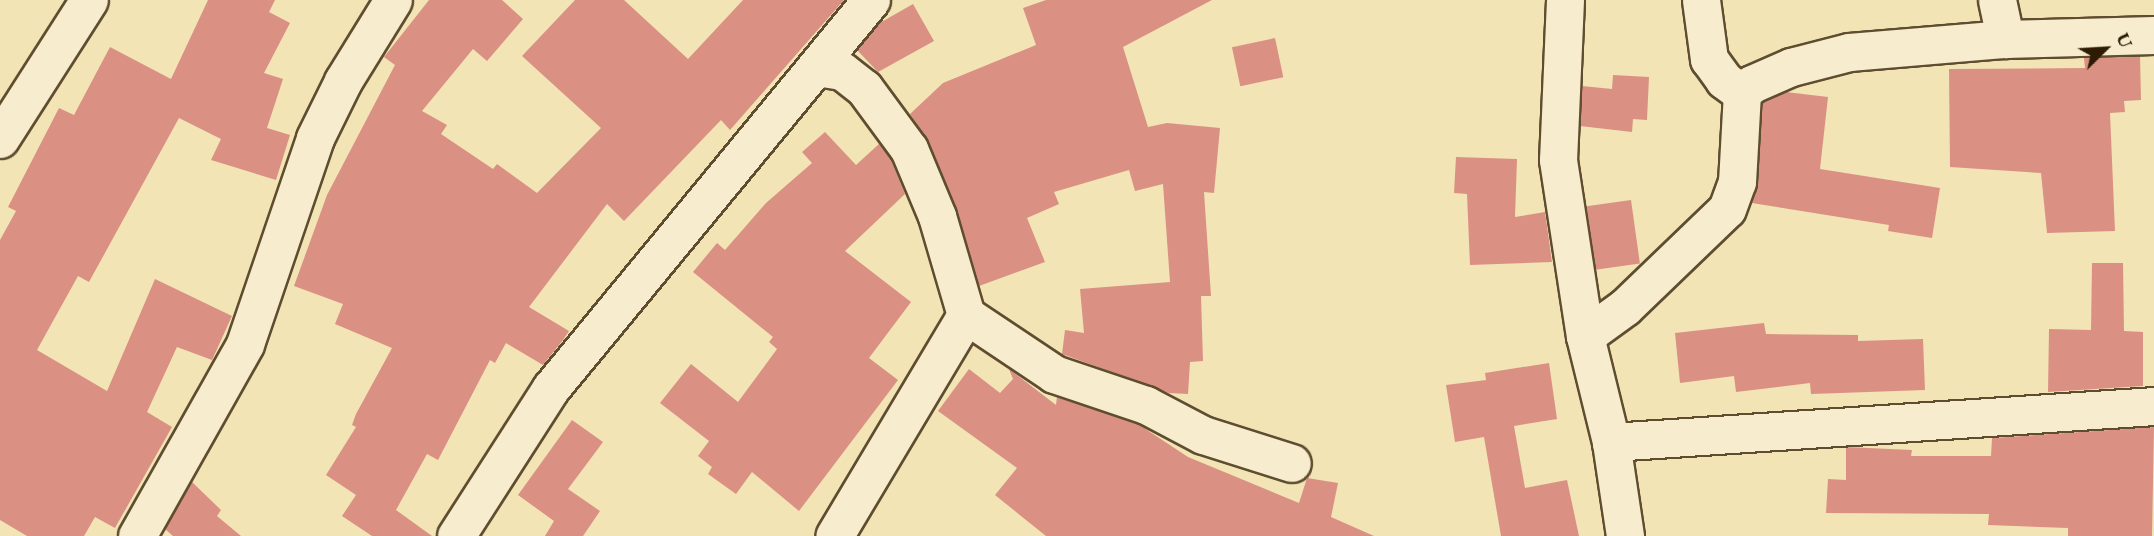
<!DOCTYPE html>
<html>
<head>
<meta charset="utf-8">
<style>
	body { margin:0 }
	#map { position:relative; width:2154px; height:536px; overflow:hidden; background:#f2e4b4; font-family:"EB Garamond",serif }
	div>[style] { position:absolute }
	.building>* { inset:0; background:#db9084; transform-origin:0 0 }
	.roads { filter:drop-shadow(2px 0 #5f4d30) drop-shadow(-2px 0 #5f4d30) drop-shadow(0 2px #5f4d30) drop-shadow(0 -2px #5f4d30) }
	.minor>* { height:37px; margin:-18.5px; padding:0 18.5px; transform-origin:18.5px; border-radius:18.5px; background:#f7edce }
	span { translate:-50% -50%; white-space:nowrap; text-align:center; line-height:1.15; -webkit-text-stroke:6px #f7edce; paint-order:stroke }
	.north { position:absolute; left:2070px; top:14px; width:70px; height:70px; -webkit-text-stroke:5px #f7edce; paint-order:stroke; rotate:66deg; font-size:19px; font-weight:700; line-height:28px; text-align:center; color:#2e1b04 }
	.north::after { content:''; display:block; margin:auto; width:24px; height:32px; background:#2e1b04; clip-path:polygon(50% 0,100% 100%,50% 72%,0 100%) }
</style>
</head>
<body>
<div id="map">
	<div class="building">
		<i style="clip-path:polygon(208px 0,275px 0,269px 12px,290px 23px,264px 73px,283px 79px,267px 128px,290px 135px,276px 180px,211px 160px,221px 139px,179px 118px,89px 282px,78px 276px,37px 350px,107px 391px,155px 279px,232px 316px,212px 360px,177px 347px,147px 412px,172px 427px,115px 528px,95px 517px,84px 536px,27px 536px,0 520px,0 240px,16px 211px,8px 207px,59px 108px,74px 115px,110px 47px,171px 79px)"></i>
		<i style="clip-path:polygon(429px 0,502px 0,523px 19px,487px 61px,473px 49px,422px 111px,447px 125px,441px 134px,493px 169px,497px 164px,537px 193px,601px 128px,522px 56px,575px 0,624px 0,688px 59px,743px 0,844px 0,730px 130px,721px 120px,624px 221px,607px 204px,529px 307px,569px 331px,563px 340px,543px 365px,506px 343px,495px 363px,490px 360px,438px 460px,427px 454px,396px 510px,432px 536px,372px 536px,342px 516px,356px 495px,326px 475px,356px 427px,352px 425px,356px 414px,392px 348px,335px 324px,343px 304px,294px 286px,327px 195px,395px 65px,384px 57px)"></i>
		<i style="clip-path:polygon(1046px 0,1212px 0,1123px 47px,1148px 127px,1167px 123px,1220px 128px,1214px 193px,1204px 192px,1211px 296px,1201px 296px,1203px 361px,1190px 362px,1188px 394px,1169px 393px,1062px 354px,1065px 330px,1084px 333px,1080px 289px,1170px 282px,1163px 184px,1135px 191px,1129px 170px,1054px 192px,1059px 204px,1027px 218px,1045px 262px,979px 286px,956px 208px,928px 141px,910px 114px,943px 83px,1036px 45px,1023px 8px)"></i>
		<i style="clip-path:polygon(913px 4px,934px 41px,878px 72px,857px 50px,878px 24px)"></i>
		<i style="left:1275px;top:38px;width:40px;height:44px;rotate:78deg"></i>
		<i style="clip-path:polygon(2140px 56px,2141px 100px,2124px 101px,2125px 112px,2110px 113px,2115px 231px,2047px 233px,2041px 173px,1950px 167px,1949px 69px,2085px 68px,2084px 58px)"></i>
		<i style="clip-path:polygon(1613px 75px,1649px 77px,1647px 120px,1633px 119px,1632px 132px,1580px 126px,1582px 86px,1612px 89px)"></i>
		<i style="clip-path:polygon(1786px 92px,1828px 97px,1820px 169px,1940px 188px,1932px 238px,1888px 231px,1889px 225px,1752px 203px,1758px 183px,1762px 103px)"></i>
		<i style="clip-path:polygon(825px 132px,856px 165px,879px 144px,891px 159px,905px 194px,845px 251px,911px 302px,869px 358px,898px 380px,799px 511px,752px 472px,736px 494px,708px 474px,712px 467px,698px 456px,709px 441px,660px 403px,691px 364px,738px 402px,777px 349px,769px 342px,773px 337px,693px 272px,717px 243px,725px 250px,766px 203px,812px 163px,802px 152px)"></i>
		<i style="clip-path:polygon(1456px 157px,1517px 159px,1515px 217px,1545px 212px,1552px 262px,1470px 265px,1467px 194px,1454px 193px)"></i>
		<i style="left:1631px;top:200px;width:64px;height:45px;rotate:82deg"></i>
		<i style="clip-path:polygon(2092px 263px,2123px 263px,2124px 331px,2143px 332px,2143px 386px,2048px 392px,2049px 329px,2091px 330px)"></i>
		<i style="clip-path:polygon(1764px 323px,1766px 334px,1858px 335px,1858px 341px,1923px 339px,1925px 390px,1811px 394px,1810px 383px,1736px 392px,1734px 376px,1680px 383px,1675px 333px)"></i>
		<i style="clip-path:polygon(1549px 363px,1557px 419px,1514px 426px,1525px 488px,1567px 480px,1579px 536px,1501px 536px,1484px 437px,1455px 442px,1446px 385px,1486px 380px,1485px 373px)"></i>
		<i style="clip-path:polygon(969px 369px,1000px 393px,1013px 379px,1009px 369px,1056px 405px,1057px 397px,1138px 424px,1188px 457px,1299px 503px,1307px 478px,1338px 483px,1331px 517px,1374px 536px,1046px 536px,995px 495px,1017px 468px,938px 411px)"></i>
		<i style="clip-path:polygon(572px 420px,603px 442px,568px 489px,600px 511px,583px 536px,545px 536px,554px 521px,518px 495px)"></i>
		<i style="clip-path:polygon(2154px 427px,2152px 536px,2068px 536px,2068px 528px,1988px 525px,1989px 514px,1826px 513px,1828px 479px,1846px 480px,1846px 447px,1912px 450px,1911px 456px,1991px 456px,1992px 438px)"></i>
		<i style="clip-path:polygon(192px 482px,221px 510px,217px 516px,241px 536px,173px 536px,165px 529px)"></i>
	</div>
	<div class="roads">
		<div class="minor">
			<i style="left:1565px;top:0;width:160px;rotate:92.5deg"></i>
			<i style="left:1558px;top:160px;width:178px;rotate:81.3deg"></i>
			<i style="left:1585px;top:336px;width:109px;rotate:76.2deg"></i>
			<i style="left:1611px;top:442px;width:95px;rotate:81.5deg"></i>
			<i style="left:1701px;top:0;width:60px;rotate:82.3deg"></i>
			<i style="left:1709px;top:59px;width:26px;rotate:54deg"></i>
			<i style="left:1724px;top:80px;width:22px;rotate:36deg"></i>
			<i style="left:1997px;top:0;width:40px;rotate:78deg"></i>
			<i style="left:816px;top:67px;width:26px;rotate:9deg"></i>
			<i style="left:842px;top:71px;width:28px;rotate:38deg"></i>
			<i style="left:864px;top:88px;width:76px;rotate:53.6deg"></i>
			<i style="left:909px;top:149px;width:73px;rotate:67.3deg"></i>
			<i style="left:937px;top:216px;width:103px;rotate:73.7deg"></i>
			<i style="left:966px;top:315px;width:257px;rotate:120.8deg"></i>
			<i style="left:0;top:139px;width:165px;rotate:-57.4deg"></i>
			<i style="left:966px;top:315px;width:106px;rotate:33.8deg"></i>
			<i style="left:1054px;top:374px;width:97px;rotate:18.6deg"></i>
			<i style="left:1146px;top:405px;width:64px;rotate:27.8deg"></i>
			<i style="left:1203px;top:435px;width:93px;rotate:17.5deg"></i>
			<i style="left:1585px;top:336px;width:49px;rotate:-35.9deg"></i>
			<i style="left:1625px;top:307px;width:141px;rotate:-43.9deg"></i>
			<i style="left:1727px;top:209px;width:29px;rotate:-70deg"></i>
			<i style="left:1737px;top:182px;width:89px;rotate:-86.8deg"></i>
			<i style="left:1742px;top:93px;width:13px;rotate:-42deg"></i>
			<i style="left:1752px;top:84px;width:43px;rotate:-23.6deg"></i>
			<i style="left:1791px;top:67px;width:60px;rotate:-14.5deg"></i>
			<i style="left:1849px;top:52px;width:157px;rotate:-4.8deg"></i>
			<i style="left:2005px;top:39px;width:149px;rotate:-1.5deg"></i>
			<i style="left:1611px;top:442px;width:544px;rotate:-3.79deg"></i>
			<i style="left:137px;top:536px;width:220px;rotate:-60.6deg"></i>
			<i style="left:245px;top:344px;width:218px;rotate:-71.2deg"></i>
			<i style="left:315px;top:138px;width:64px;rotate:-63.8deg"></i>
			<i style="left:343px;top:81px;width:95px;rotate:-58.3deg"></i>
			<i style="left:456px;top:536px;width:176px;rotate:-57.3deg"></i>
			<i style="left:551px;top:388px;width:503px;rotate:-50.49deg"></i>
		</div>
	</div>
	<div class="north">U</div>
</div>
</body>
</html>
